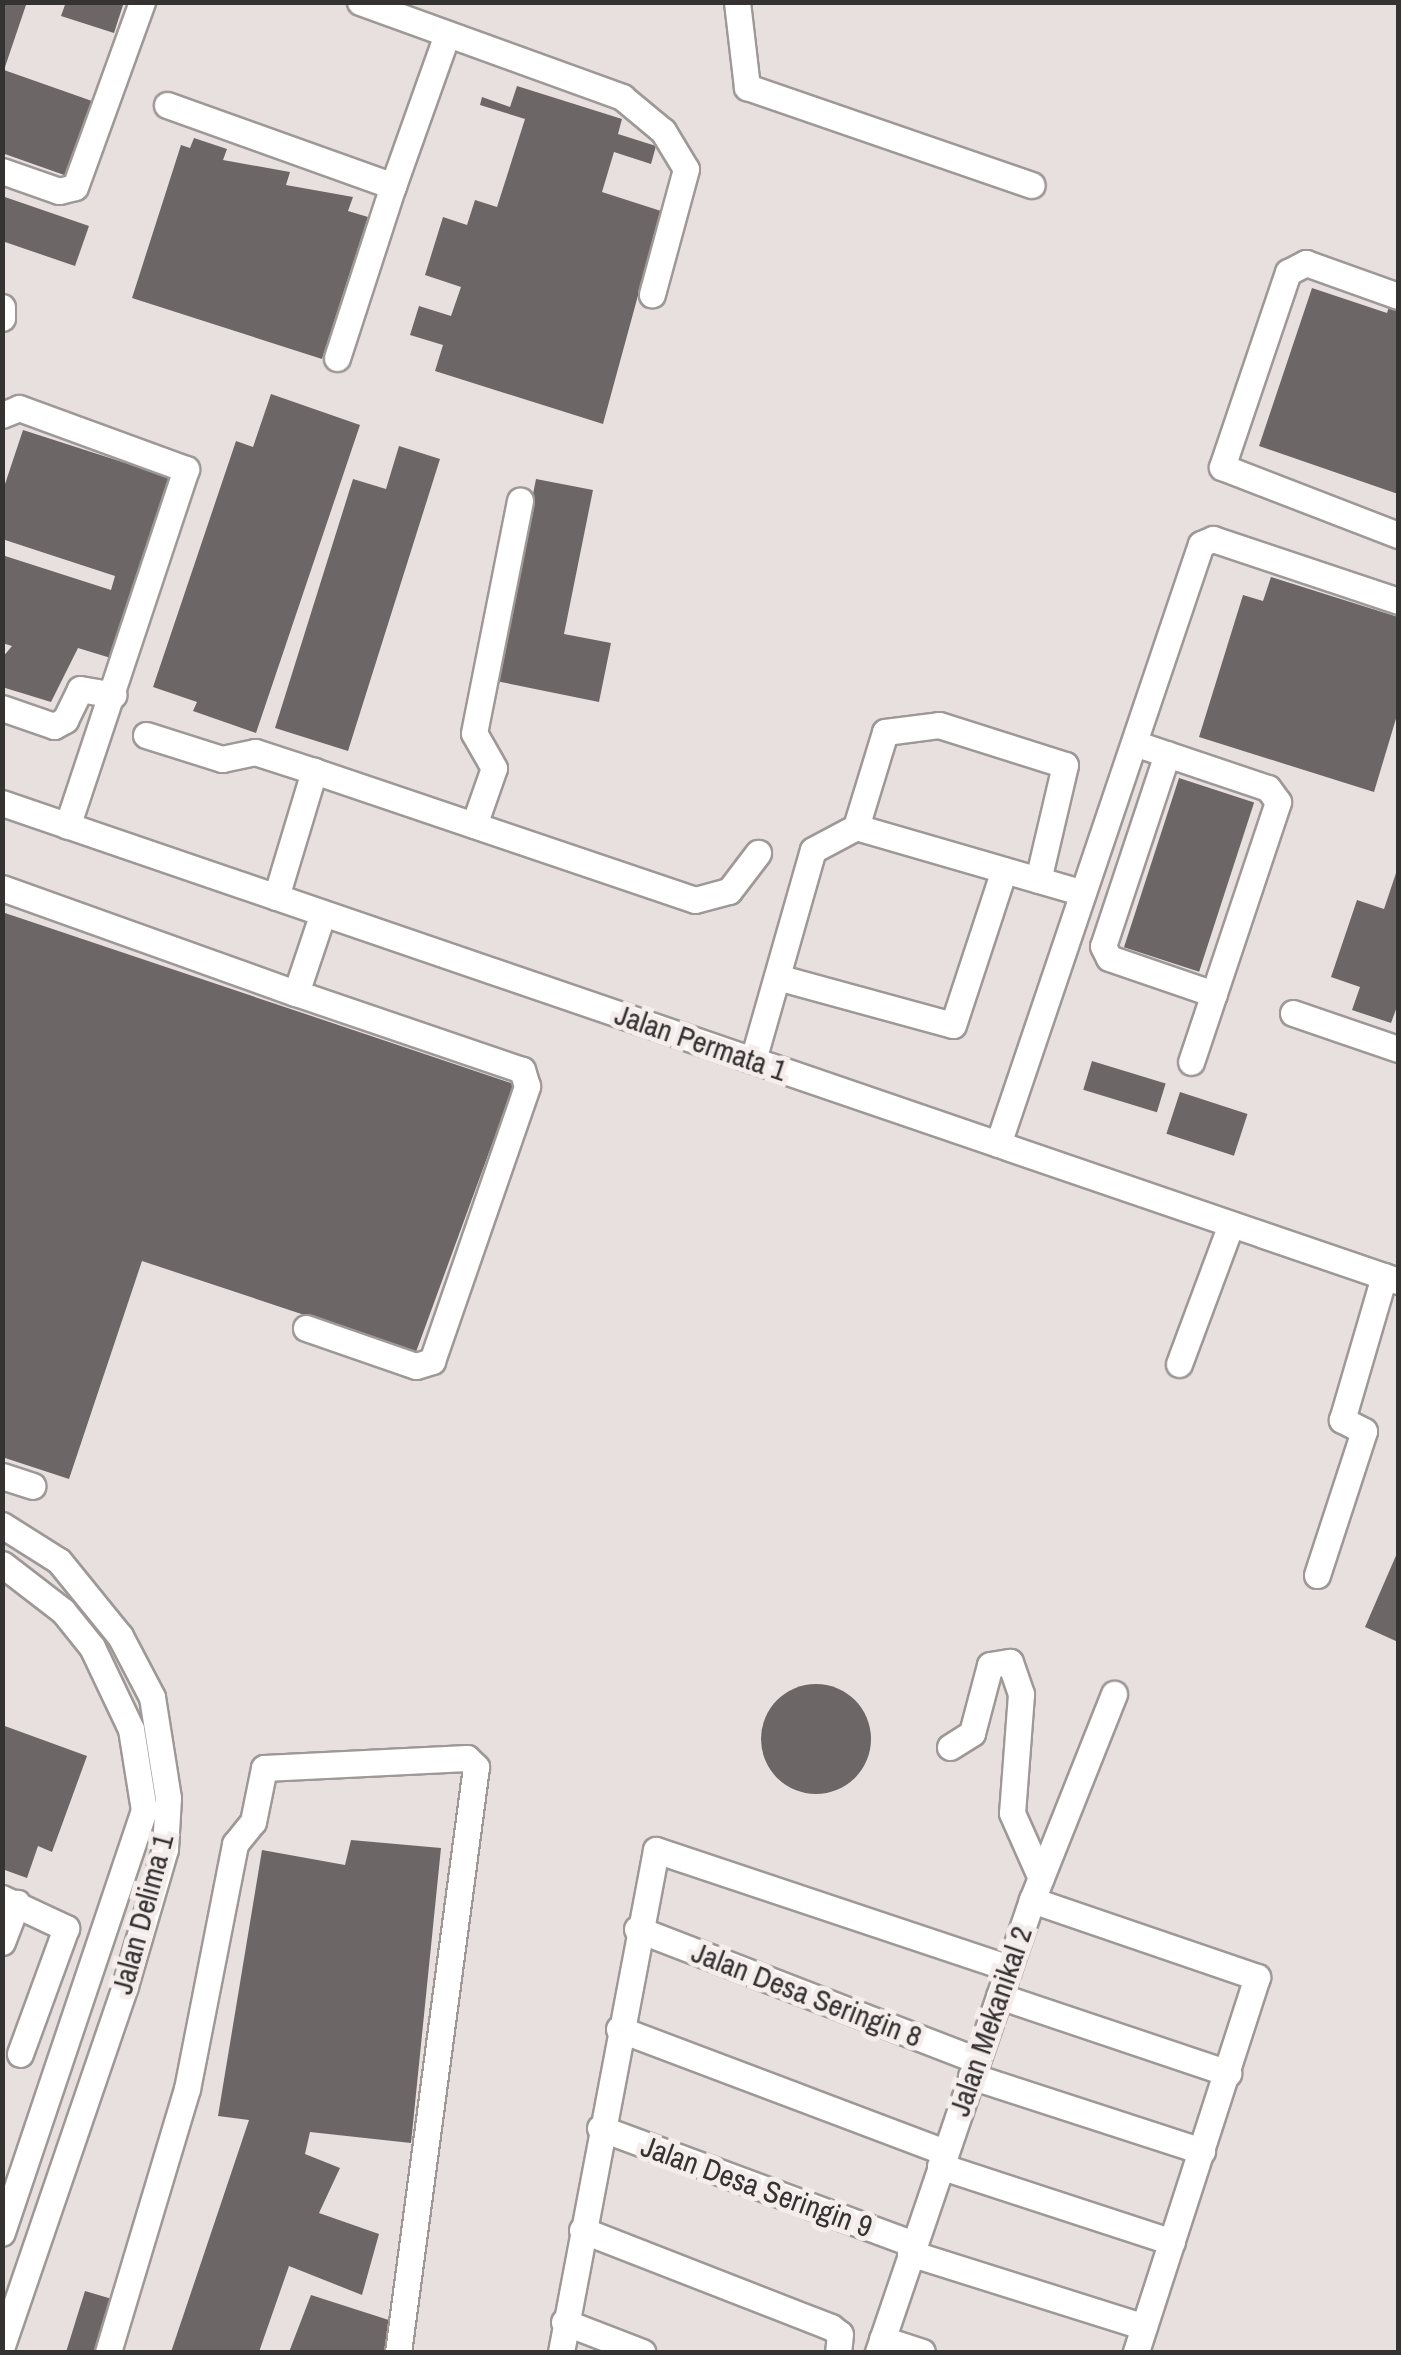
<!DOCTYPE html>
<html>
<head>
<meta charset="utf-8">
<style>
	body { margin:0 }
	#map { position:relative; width:1401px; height:2355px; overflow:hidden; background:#e7e0df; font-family:"Archivo Narrow",sans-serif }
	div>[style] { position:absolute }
	.building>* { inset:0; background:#6c6766; transform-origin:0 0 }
	.round { border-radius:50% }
	.roads { filter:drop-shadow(2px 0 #9e9897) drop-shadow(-2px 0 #9e9897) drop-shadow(0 2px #9e9897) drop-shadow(0 -2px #9e9897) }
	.minor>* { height:25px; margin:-12.5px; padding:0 12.5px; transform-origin:12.5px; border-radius:12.5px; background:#fff }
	span { translate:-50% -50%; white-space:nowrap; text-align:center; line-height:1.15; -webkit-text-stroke:10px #f4edec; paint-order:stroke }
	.street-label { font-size:30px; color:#353232 }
	.frame { position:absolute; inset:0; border:5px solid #353232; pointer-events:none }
</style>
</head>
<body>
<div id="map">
	<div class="building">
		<i style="clip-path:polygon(2px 2px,27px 2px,4px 70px,92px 101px,67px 176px,2px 153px)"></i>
		<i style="clip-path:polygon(66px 2px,124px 2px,114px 33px,61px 16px)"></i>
		<i style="clip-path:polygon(517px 86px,622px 119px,618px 134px,656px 146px,651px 164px,614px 152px,602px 192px,661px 211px,603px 424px,435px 371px,443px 345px,410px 335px,419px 306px,451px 316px,461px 287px,425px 275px,443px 217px,467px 225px,475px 200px,497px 207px,525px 119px,480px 105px,482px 97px,510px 107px)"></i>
		<i style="clip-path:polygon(194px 138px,227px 149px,223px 160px,290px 172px,286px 185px,353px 197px,348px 211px,368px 217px,322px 359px,132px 298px,181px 145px,190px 148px)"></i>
		<i style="clip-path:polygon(2px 196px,89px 226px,75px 266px,2px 241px)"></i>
		<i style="clip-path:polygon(1312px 288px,1387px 313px,1390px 303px,1398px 306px,1398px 494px,1259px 446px)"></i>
		<i style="clip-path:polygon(271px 394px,360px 425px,256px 733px,193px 711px,197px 702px,153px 687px,236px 441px,253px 447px)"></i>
		<i style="clip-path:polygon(23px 430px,172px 478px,114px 659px,78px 648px,51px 702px,2px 687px,2px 658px,12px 646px,2px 643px,2px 555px,111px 590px,115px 576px,2px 539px,2px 493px)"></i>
		<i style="clip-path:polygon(399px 446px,440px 459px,348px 751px,275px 728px,353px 479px,386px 489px)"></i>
		<i style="clip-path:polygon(536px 479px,593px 490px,564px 634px,611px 643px,599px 702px,496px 681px)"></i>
		<i style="clip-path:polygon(1271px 577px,1398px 617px,1398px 712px,1374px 792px,1199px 737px,1243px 595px,1263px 601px)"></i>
		<i style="left:1179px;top:778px;width:79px;height:178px;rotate:18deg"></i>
		<i style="clip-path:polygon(1398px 867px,1398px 1004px,1391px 1023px,1352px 1010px,1360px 987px,1331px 977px,1357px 900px,1384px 909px)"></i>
		<i style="clip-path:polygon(2px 912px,514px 1084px,416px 1352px,142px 1261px,69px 1479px,2px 1457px)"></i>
		<i style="left:1092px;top:1061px;width:77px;height:30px;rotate:17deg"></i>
		<i style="left:1180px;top:1092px;width:71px;height:44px;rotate:18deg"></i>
		<i style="clip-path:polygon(1398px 1551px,1398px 1642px,1365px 1627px)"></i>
		<i class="round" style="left:761px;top:1684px;width:110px;height:110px"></i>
		<i style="clip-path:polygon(2px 1725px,87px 1756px,52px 1852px,38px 1846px,27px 1878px,2px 1869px)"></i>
		<i style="clip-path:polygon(351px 1840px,441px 1848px,411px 2143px,310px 2132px,305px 2154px,340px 2168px,319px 2213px,379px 2234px,362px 2295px,289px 2266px,259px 2352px,171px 2352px,249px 2120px,218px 2116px,262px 1850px,345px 1865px)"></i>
		<i style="clip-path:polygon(85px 2291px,112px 2299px,95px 2352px,66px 2352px)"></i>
		<i style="clip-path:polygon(311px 2295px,395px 2322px,387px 2352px,289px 2352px)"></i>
	</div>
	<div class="roads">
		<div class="minor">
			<i style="left:360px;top:2px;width:279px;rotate:19.9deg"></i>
			<i style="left:622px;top:97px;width:53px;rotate:39.7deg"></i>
			<i style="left:663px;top:131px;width:44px;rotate:58.8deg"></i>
			<i style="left:686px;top:169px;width:130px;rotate:105.2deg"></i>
			<i style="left:737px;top:2px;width:86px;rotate:83.3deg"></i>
			<i style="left:747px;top:87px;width:301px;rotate:19deg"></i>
			<i style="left:167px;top:105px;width:240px;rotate:19.7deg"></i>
			<i style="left:393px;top:186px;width:161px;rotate:-70.4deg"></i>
			<i style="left:2px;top:171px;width:60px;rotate:19.3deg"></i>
			<i style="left:59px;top:191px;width:16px;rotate:-14deg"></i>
			<i style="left:75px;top:187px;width:197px;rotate:-70.1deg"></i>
			<i style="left:1398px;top:296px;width:98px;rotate:-160.3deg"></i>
			<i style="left:1306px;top:263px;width:20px;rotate:153deg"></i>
			<i style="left:1288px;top:272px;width:206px;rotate:108.7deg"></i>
			<i style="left:1222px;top:467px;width:189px;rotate:21.1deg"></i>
			<i style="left:2px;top:307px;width:11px;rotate:90deg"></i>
			<i style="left:337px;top:358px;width:181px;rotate:-72deg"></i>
			<i style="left:2px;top:415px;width:18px;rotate:-22deg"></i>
			<i style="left:19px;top:408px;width:178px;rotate:20.1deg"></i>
			<i style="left:186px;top:469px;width:376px;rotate:108.4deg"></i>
			<i style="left:2px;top:708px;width:55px;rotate:19.1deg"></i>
			<i style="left:54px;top:726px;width:13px;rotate:-29deg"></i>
			<i style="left:65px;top:720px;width:34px;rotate:-64deg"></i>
			<i style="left:80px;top:689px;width:34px;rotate:10deg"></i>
			<i style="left:146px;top:735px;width:80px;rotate:17.5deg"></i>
			<i style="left:222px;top:759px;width:34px;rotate:-12deg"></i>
			<i style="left:255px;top:752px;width:62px;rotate:17.9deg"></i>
			<i style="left:1134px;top:743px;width:141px;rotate:18.6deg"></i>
			<i style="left:1268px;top:788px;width:17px;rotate:54deg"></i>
			<i style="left:1278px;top:802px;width:274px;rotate:108.5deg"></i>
			<i style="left:1167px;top:754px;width:202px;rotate:108.4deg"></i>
			<i style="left:1103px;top:946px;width:13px;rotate:63deg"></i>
			<i style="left:1109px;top:958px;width:111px;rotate:18.9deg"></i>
			<i style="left:2px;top:803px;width:1476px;rotate:18.9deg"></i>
			<i style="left:474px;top:825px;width:60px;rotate:-70.7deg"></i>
			<i style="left:494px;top:768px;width:40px;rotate:-119.7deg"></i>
			<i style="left:474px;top:733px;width:237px;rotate:-78.8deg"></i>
			<i style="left:856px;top:827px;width:236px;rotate:16.2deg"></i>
			<i style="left:2px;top:888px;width:312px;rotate:19.7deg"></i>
			<i style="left:276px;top:897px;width:132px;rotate:-73.2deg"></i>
			<i style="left:314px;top:771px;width:402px;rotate:18.7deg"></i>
			<i style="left:695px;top:900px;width:35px;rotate:-15deg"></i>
			<i style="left:729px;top:891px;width:48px;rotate:-52.7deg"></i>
			<i style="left:777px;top:977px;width:182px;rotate:15.3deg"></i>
			<i style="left:953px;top:1025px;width:163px;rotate:-71.8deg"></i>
			<i style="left:1293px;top:1013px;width:111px;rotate:18.9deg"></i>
			<i style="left:753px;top:1060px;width:218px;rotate:-74.1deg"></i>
			<i style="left:813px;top:850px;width:49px;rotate:-28.1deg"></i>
			<i style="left:856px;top:827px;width:99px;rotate:-73deg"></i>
			<i style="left:885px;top:732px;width:54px;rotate:-7.4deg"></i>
			<i style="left:939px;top:725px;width:132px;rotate:17.6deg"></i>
			<i style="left:1065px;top:765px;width:118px;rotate:103.2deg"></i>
			<i style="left:998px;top:1144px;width:633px;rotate:-71.31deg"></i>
			<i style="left:1201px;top:544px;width:13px;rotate:-23deg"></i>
			<i style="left:1213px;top:539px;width:195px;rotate:18.5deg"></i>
			<i style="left:306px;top:1328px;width:116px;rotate:19.1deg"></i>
			<i style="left:416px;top:1366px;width:17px;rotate:-17deg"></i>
			<i style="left:432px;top:1361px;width:291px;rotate:-70.9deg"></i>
			<i style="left:527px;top:1086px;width:17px;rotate:-107deg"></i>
			<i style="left:522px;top:1070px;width:239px;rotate:-161.2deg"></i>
			<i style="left:296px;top:993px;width:84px;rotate:-71.4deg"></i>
			<i style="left:1179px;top:1364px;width:149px;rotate:-69.6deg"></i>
			<i style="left:2px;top:1476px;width:32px;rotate:18deg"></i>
			<i style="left:2px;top:1525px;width:67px;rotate:32.3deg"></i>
			<i style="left:59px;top:1561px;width:97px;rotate:50.9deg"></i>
			<i style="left:120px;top:1636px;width:69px;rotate:62.3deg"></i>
			<i style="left:152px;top:1697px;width:102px;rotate:81deg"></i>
			<i style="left:168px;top:1798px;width:51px;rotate:93.4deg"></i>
			<i style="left:165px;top:1849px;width:143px;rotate:106.3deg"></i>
			<i style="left:125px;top:1986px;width:380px;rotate:108.9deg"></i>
			<i style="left:2px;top:1564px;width:77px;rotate:37.6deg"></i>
			<i style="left:63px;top:1611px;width:46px;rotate:51.1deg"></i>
			<i style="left:92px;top:1647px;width:91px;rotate:64.6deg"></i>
			<i style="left:131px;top:1729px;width:82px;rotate:80.9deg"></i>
			<i style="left:144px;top:1810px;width:446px;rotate:108.6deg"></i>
			<i style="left:1317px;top:1575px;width:151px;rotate:-71.9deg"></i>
			<i style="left:1364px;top:1431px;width:25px;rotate:-153deg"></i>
			<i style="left:1342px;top:1420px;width:150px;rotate:-73.7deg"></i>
			<i style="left:950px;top:1747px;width:26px;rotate:-32deg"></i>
			<i style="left:972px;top:1733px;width:70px;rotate:-75.2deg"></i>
			<i style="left:990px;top:1665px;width:20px;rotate:-9deg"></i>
			<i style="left:1010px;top:1662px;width:34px;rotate:71deg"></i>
			<i style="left:1021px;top:1694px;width:119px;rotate:94.3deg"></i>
			<i style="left:1012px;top:1813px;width:71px;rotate:66deg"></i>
			<i style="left:2px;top:1898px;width:71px;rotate:25.1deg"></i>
			<i style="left:66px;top:1928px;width:134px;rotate:110.1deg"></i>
			<i style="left:1032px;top:1900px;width:238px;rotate:18.9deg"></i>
			<i style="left:1257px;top:1977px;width:394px;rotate:107.9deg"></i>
			<i style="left:637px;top:1929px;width:363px;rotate:21.1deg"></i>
			<i style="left:2px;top:1942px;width:42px;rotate:-69deg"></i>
			<i style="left:999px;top:1996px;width:242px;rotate:18.6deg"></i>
			<i style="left:619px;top:2029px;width:347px;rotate:20.7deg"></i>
			<i style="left:971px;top:2076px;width:243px;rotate:18deg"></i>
			<i style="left:600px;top:2128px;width:335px;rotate:20.3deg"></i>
			<i style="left:940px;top:2166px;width:244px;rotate:18.1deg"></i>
			<i style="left:582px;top:2230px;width:267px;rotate:21.3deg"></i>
			<i style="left:831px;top:2327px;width:11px;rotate:38deg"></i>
			<i style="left:840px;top:2334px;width:18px;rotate:96deg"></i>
			<i style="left:910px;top:2253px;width:245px;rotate:17.5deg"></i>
			<i style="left:564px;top:2322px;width:84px;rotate:21deg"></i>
			<i style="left:882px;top:2339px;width:42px;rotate:18deg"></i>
			<i style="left:108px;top:2352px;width:275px;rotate:-73.3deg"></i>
			<i style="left:187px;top:2089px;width:250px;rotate:-78.9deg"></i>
			<i style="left:235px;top:1844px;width:28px;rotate:-51deg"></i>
			<i style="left:253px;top:1822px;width:55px;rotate:-78.5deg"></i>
			<i style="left:264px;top:1768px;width:203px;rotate:-2.8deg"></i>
			<i style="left:467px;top:1758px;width:13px;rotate:45deg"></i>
			<i style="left:476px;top:1767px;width:590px;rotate:97.59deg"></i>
			<i style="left:561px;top:2352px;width:511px;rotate:-79.28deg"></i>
			<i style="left:656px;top:1850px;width:371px;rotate:18.5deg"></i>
			<i style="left:878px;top:2352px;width:478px;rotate:-71.2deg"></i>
			<i style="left:1032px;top:1900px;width:222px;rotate:-68.3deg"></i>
		</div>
	</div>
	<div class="street-label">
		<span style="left:701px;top:1042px;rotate:19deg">Jalan Permata 1</span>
		<span style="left:142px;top:1914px;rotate:-75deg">Jalan Delima 1</span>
		<span style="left:807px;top:1994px;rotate:21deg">Jalan Desa Seringin 8</span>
		<span style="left:990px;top:2021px;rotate:-71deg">Jalan Mekanikal 2</span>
		<span style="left:757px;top:2186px;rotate:20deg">Jalan Desa Seringin 9</span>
	</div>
	<div class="frame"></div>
</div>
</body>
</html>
